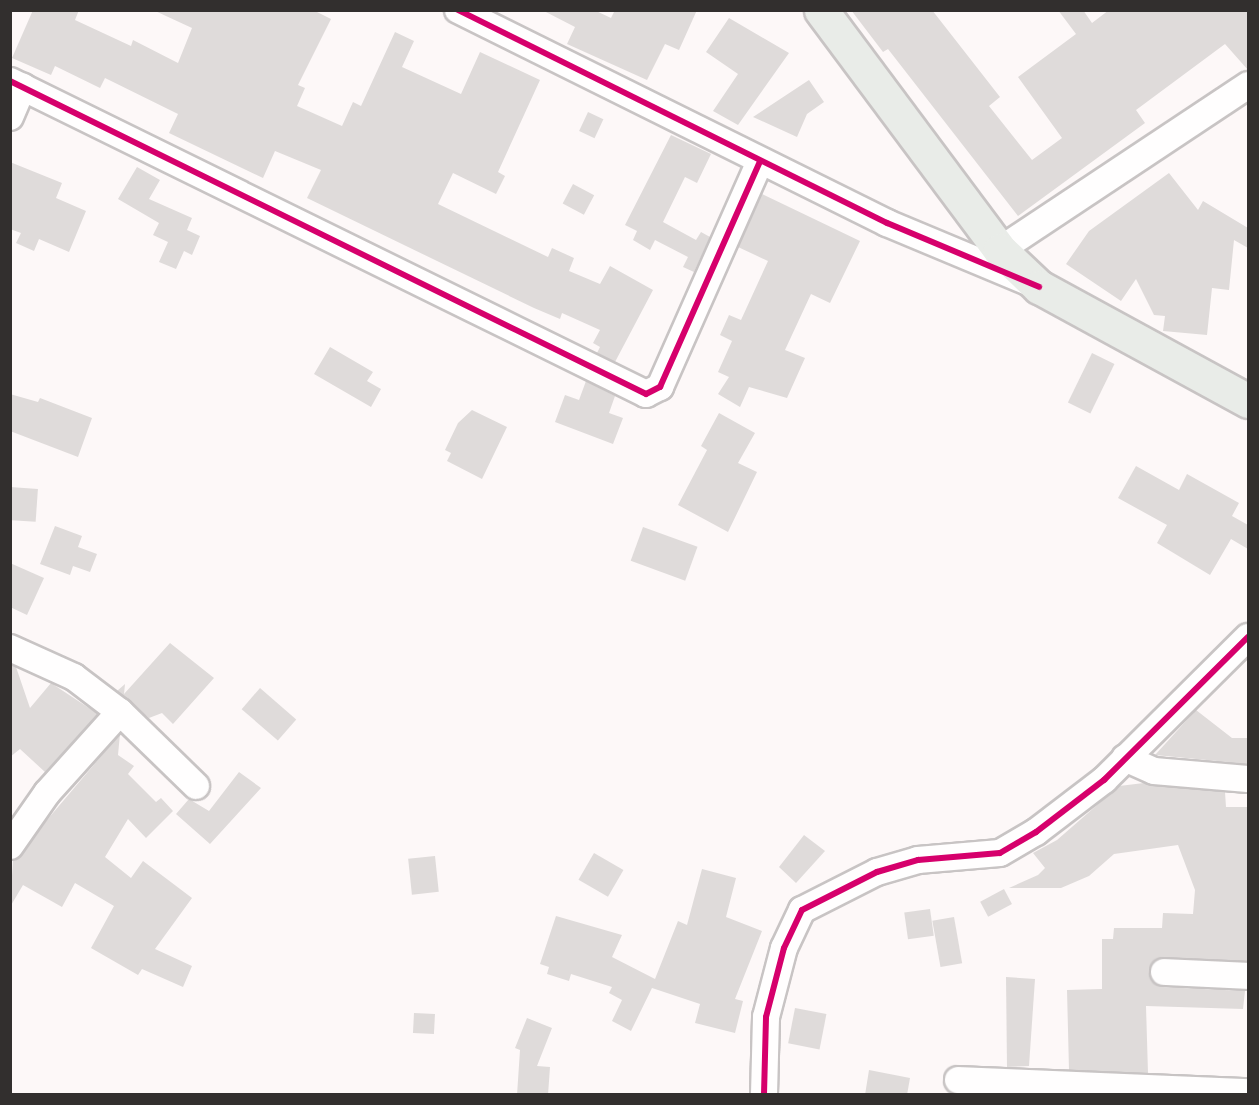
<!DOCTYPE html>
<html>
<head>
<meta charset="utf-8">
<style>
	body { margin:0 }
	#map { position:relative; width:1259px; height:1105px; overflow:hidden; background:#fdf8f8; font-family:"Asap Condensed",sans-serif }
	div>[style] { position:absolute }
	.building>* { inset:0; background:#dfdbda; transform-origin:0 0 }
	.roads { filter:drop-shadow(2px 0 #c8c4c4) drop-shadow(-2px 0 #c8c4c4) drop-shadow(0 2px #c8c4c4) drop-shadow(0 -2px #c8c4c4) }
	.minor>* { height:26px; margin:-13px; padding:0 13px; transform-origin:13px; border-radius:13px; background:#fffefe }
	.major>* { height:33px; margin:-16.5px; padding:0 16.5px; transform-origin:16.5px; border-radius:16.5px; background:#e9ece8 }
	.cycleway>* { height:6px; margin:-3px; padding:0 3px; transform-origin:3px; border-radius:3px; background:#d6006c }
	span { translate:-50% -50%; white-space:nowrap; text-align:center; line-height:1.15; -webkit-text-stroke:6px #fff; paint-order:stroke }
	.frame { position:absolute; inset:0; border:12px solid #322f2e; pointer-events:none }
</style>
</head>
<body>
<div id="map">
	<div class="building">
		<i style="clip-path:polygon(33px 10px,79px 10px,75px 20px,131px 46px,133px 40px,178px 63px,192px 28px,153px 10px,313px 10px,331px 19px,298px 85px,305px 88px,297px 106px,342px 126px,353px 102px,361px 106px,395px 32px,414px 41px,402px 67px,461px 94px,480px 52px,540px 80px,498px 172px,505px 176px,496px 194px,453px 173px,438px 204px,548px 257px,552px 248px,574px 258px,569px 271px,600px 284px,610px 266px,653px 290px,615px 362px,597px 353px,600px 347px,593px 343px,600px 330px,562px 313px,560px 319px,534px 308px,307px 198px,321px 170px,275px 151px,263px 178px,169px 133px,178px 114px,105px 78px,100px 88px,55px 66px,51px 75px,12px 58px)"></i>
		<i style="clip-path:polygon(542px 10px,594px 10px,611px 18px,615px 10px,697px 10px,679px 50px,665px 44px,647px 80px,567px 44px,575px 27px)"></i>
		<i style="clip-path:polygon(851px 10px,932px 10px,1000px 97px,989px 106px,1032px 160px,1062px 138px,1018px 77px,1076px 34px,1058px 10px,1083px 10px,1092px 23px,1109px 10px,1248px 10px,1248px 70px,1225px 44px,1136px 110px,1145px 123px,1018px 216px,888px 49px,883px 52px)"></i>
		<i style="clip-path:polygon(729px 18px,789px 53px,738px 125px,713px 111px,738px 74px,706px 52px)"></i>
		<i style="clip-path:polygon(809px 80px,824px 102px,807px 114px,797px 137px,753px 117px)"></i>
		<i style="left:588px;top:112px;width:17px;height:21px;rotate:25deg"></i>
		<i style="clip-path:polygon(671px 135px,711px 154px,697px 183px,685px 177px,663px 222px,696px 240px,701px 232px,710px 237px,694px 272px,683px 267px,688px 257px,655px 240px,650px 250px,633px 240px,637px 231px,625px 225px)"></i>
		<i style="clip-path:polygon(10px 162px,62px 183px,56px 198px,86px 211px,69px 252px,39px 239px,34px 251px,16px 243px,21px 233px,10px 229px)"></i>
		<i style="clip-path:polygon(137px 167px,160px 180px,149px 199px,192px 218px,187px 230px,200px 236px,192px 255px,184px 251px,176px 269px,159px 262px,168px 242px,153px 235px,159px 223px,118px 199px)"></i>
		<i style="clip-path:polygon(1169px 173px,1198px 210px,1203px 201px,1248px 228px,1248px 248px,1234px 240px,1229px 290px,1212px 288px,1207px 335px,1163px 331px,1165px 316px,1154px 315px,1136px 279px,1121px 301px,1066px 264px,1089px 231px)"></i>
		<i style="left:573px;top:184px;width:24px;height:22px;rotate:28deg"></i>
		<i style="clip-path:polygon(762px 194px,860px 241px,830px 303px,811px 294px,785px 350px,805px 358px,787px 398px,749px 387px,740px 407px,718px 394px,729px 377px,718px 372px,732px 341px,720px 335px,729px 315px,741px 320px,768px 261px,738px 247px)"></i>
		<i style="clip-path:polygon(330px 347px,373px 372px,367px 381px,381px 389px,371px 407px,314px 374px)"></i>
		<i style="left:1092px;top:353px;width:25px;height:55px;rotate:26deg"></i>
		<i style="clip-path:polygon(586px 381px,615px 396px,609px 413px,623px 418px,613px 444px,555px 422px,565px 395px,579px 400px)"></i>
		<i style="clip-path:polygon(10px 394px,38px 402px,40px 398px,92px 418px,78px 457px,10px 431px)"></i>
		<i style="clip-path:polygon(472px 410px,507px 427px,482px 479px,447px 461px,451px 453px,445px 450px,458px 423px)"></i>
		<i style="clip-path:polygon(719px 413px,755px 433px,738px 463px,757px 472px,728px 532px,678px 505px,707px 450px,701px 446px)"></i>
		<i style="clip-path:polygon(1136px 466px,1179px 490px,1187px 474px,1239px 503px,1232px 516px,1248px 525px,1248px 549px,1231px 539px,1210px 575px,1157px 543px,1167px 525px,1118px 498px)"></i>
		<i style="left:10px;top:487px;width:28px;height:33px;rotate:4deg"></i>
		<i style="clip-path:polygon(55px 526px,82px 536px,78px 547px,97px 554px,90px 572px,73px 566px,70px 575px,40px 564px)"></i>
		<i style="left:643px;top:527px;width:58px;height:36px;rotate:20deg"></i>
		<i style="clip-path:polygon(10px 563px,44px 578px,27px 615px,10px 607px)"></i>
		<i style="clip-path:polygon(170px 643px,214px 678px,173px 724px,162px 713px,149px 718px,117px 691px,125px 684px,124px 694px)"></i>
		<i style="clip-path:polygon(10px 665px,16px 667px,30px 708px,51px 683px,98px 714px,45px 772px,20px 749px,10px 757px)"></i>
		<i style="left:260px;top:688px;width:48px;height:28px;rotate:41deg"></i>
		<i style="clip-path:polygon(1196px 710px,1232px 738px,1248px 738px,1248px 764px,1155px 755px)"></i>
		<i style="clip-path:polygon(120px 734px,118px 755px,134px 766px,128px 774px,156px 802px,161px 798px,173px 811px,146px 838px,128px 819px,105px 857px,131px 878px,143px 861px,192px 898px,155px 949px,192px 966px,183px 987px,142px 969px,138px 975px,91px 948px,114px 906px,75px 883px,62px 907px,23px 885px,10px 907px,13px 860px)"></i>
		<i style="clip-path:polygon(239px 772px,261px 788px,210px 844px,176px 814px,189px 799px,209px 811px)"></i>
		<i style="clip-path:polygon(1144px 783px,1225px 792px,1226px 807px,1248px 807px,1248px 961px,1164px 957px,1152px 963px,1149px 972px,1155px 984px,1163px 987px,1245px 991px,1243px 1009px,1146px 1006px,1148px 1073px,1069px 1070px,1067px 990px,1102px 989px,1102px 939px,1113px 939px,1114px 928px,1162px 928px,1163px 913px,1193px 914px,1195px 890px,1178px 845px,1114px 854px,1089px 876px,1061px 888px,1009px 888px,1038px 875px,1045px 868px,1033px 853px,1057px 840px,1119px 786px)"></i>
		<i style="clip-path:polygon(804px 835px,825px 851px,796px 883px,779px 867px)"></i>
		<i style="left:594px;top:853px;width:34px;height:31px;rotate:30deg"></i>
		<i style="left:435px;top:856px;width:36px;height:27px;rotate:84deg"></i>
		<i style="clip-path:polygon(702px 869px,736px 878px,726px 917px,762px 931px,735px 999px,743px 1001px,735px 1033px,695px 1023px,700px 1004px,652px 988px,631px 1031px,612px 1021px,622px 1000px,609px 993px,612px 987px,571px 974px,569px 981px,547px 974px,549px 967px,540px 964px,556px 916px,622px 935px,612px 957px,655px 979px,678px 921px,687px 925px)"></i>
		<i style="left:1004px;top:889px;width:17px;height:27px;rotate:62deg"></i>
		<i style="left:930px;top:909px;width:27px;height:26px;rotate:82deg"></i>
		<i style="left:954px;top:917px;width:47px;height:22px;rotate:80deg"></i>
		<i style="clip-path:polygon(1006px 977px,1035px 979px,1029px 1066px,1007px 1067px)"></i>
		<i style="left:795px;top:1008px;width:32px;height:36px;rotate:11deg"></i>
		<i style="left:414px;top:1013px;width:21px;height:20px;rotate:3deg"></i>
		<i style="clip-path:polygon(527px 1018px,552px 1028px,537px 1066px,550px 1067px,548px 1095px,517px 1095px,520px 1050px,515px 1048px)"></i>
		<i style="clip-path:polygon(869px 1070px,910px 1078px,907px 1095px,865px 1095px)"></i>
	</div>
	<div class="roads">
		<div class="minor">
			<i style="left:458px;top:10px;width:479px;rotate:26.4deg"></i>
			<i style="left:887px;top:223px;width:153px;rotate:22.7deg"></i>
			<i style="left:10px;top:81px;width:709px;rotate:26.2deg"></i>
			<i style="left:646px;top:394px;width:16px;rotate:-27deg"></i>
			<i style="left:660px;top:387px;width:247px;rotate:-66.1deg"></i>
			<i style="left:10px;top:117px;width:33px;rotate:-67deg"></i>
			<i style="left:1000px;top:250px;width:298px;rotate:-33.6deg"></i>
			<i style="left:10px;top:648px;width:70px;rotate:24.4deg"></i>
			<i style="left:74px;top:677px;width:58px;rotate:37.3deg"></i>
			<i style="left:120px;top:712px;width:106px;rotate:44.2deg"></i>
			<i style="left:1125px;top:758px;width:32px;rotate:24deg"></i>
			<i style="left:1154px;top:771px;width:94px;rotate:4.9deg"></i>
			<i style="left:10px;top:846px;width:65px;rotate:-55.1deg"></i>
			<i style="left:47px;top:793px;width:109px;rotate:-48deg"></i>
			<i style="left:1164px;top:972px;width:84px;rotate:2.7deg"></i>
			<i style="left:958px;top:1080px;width:290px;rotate:2.4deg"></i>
			<i style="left:764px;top:1094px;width:77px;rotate:-88.5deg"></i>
			<i style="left:766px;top:1017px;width:71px;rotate:-75.4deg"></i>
			<i style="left:784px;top:948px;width:42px;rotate:-64.7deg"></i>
			<i style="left:802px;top:910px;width:84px;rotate:-26.9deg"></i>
			<i style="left:877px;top:872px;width:43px;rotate:-16.3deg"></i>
			<i style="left:918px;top:860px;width:82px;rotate:-4.9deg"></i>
			<i style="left:1000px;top:853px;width:42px;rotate:-30.3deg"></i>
			<i style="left:1036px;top:832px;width:86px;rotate:-37.4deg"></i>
			<i style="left:1104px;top:780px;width:203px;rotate:-44.8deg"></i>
		</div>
		<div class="major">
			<i style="left:821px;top:10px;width:299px;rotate:53.3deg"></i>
			<i style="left:1000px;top:250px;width:54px;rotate:43.5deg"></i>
			<i style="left:1039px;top:287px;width:238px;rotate:28.6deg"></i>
		</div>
	</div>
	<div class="cycleway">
		<i style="left:458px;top:10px;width:479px;rotate:26.4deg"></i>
		<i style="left:887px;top:223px;width:165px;rotate:22.8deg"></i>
		<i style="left:10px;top:81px;width:709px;rotate:26.2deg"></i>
		<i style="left:646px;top:394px;width:16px;rotate:-27deg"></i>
		<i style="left:660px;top:387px;width:247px;rotate:-66.1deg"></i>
		<i style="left:764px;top:1094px;width:77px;rotate:-88.5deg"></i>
		<i style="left:766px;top:1017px;width:71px;rotate:-75.4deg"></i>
		<i style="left:784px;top:948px;width:42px;rotate:-64.7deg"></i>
		<i style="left:802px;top:910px;width:84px;rotate:-26.9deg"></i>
		<i style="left:877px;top:872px;width:43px;rotate:-16.3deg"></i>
		<i style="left:918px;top:860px;width:82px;rotate:-4.9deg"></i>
		<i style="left:1000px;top:853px;width:42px;rotate:-30.3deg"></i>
		<i style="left:1036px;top:832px;width:86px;rotate:-37.4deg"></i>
		<i style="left:1104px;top:780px;width:203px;rotate:-44.8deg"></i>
	</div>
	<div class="frame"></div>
</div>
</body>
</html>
